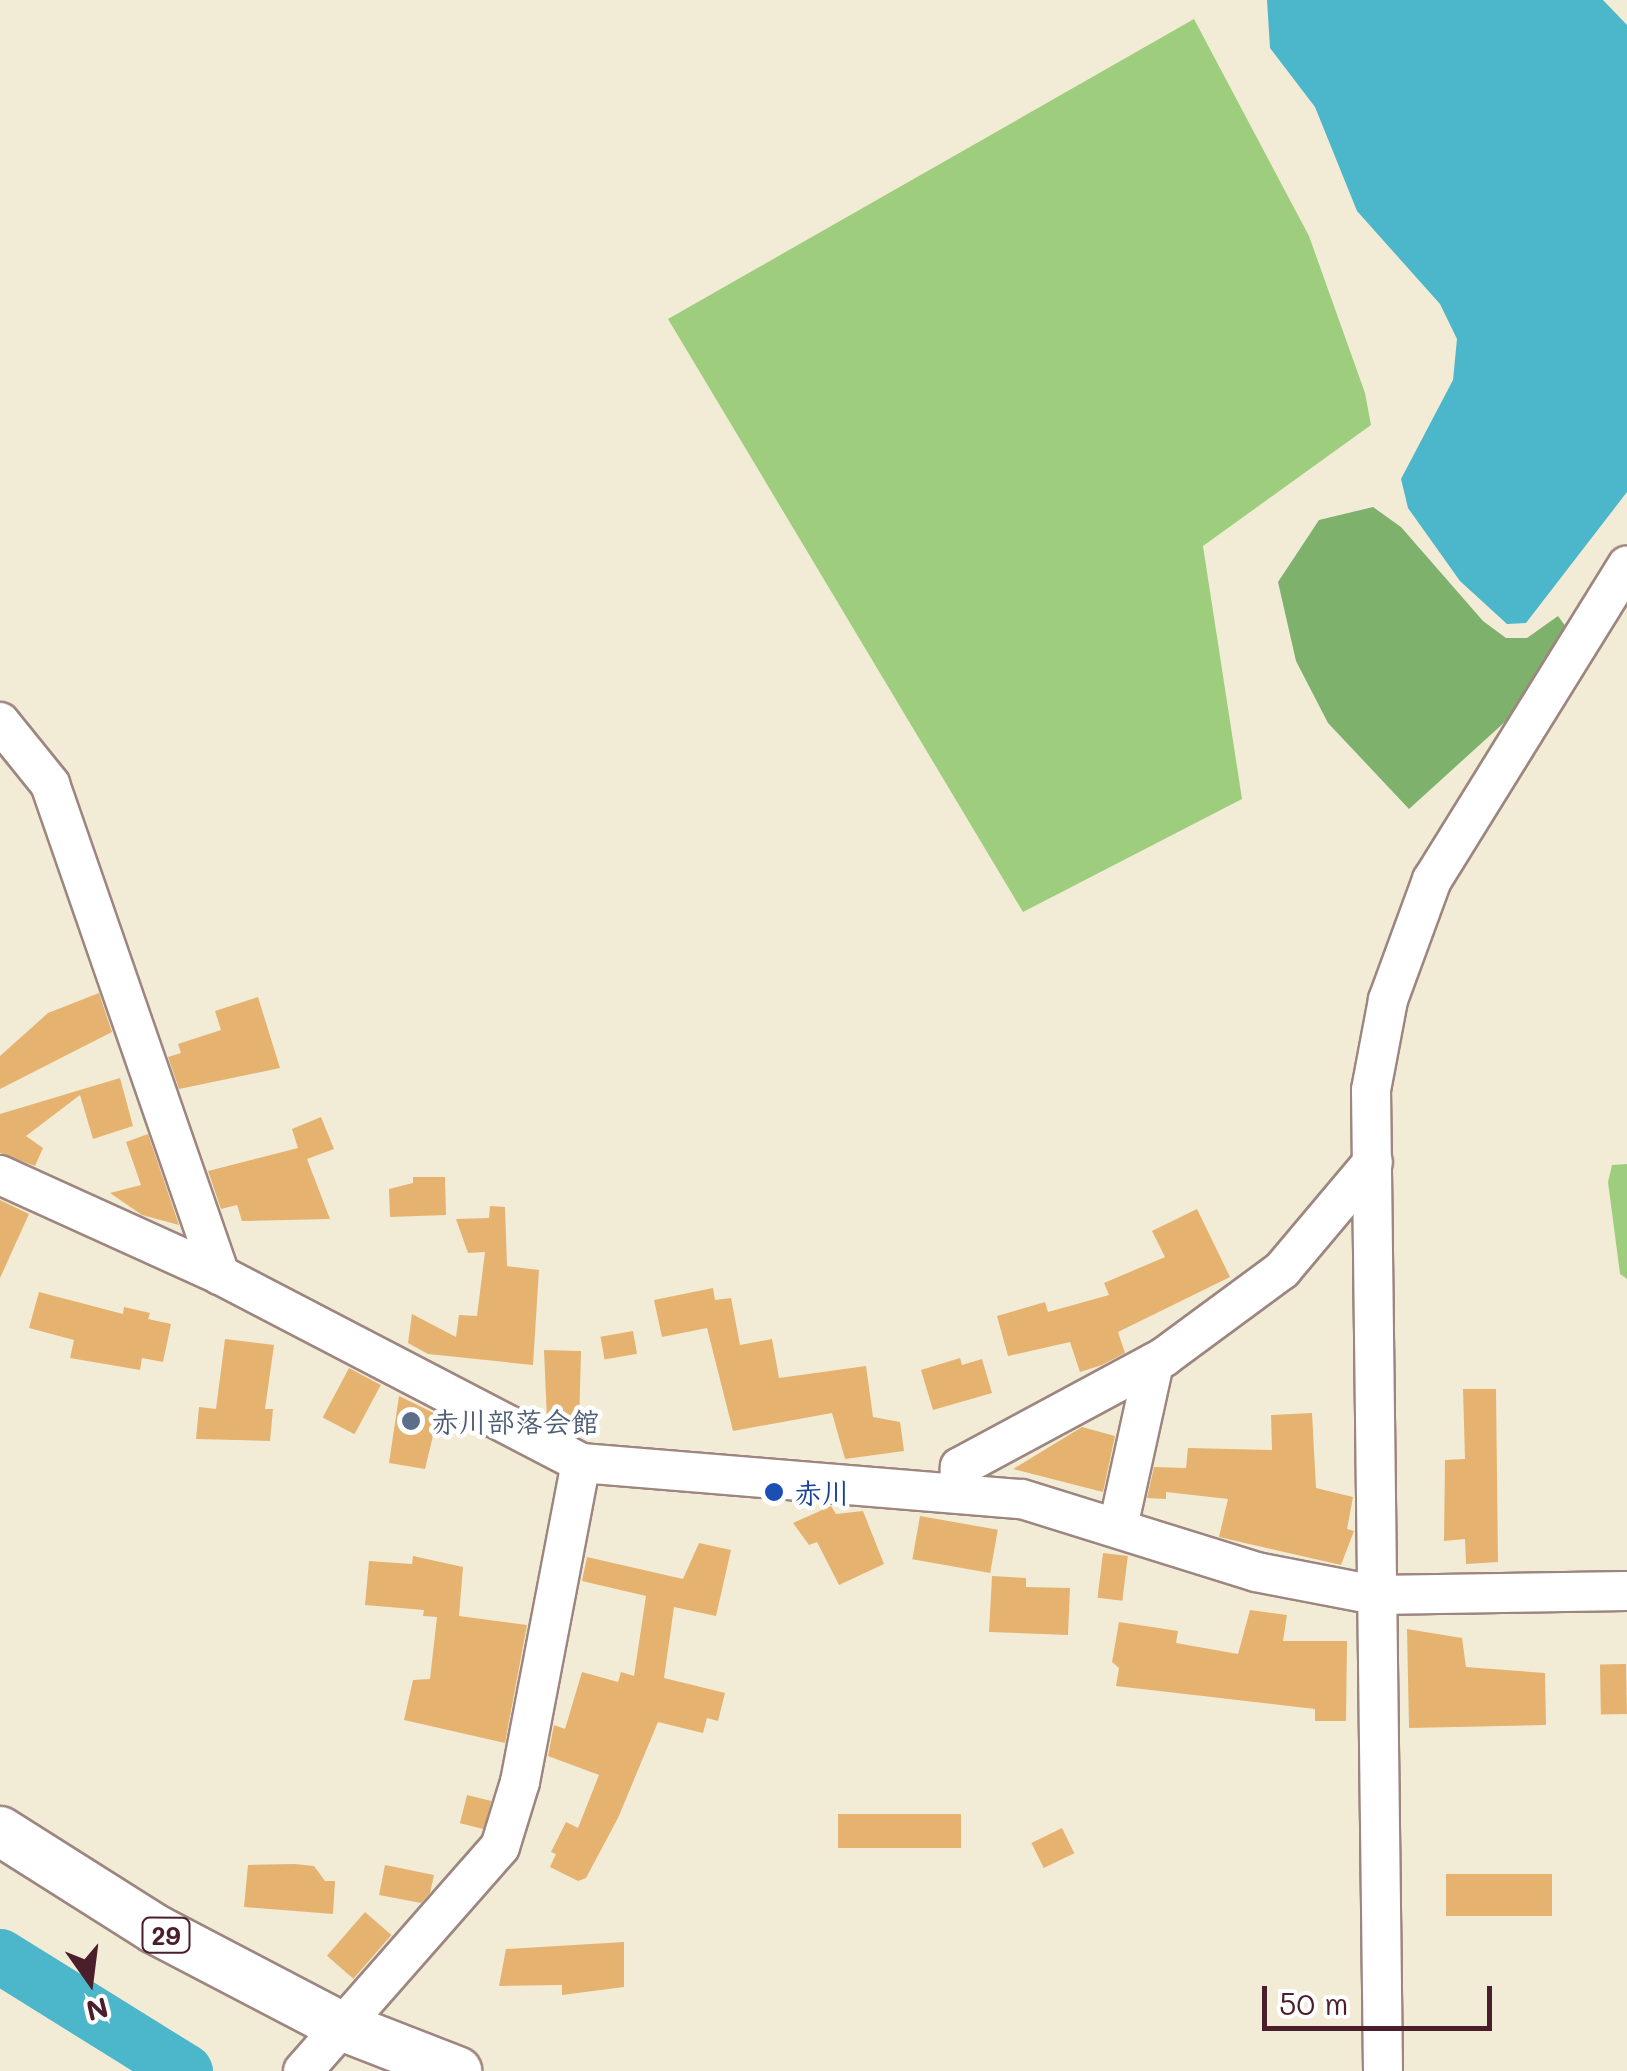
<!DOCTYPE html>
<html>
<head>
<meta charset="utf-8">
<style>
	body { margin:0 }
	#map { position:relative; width:1627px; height:2071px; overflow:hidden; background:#f2ecd6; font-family:Mali,"Klee One",sans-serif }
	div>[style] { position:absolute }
	.green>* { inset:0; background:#9ece7d }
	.forest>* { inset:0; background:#7eb16c }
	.water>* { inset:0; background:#4cb6ca }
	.river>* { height:55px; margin:-27.5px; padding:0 27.5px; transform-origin:27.5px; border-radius:27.5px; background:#4cb6ca }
	.building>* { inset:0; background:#e5b36f; transform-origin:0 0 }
	.roads { filter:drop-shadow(2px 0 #9e8680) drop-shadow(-2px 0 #9e8680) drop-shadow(0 2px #9e8680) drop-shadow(0 -2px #9e8680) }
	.minor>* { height:38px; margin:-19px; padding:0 19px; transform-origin:19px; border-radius:19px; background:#fff }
	.major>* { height:48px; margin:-24px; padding:0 24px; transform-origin:24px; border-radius:24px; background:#fff }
	.dots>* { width:28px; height:28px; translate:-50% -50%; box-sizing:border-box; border:5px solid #fff; border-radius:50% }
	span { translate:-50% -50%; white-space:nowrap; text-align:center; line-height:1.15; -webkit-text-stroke:9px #fff; paint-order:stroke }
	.shield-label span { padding:2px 8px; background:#fff; border:2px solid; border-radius:8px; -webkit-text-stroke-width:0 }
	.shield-label { font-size:25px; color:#4a1f2b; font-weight:700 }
	.service-label { font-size:28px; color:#4e5e75; font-weight:700 }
	.left { translate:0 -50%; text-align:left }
	.transit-label { font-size:28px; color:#164399; font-weight:700 }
	.north { position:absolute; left:40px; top:1931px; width:100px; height:100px; -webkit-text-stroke:8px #fff; paint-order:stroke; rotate:166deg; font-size:28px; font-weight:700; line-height:40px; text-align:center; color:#4a1f2b }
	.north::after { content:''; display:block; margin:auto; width:35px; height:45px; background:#4a1f2b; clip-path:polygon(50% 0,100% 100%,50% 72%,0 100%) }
	.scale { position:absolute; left:1262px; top:1986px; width:230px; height:45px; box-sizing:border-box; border:5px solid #4a1f2b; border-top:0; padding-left:12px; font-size:30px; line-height:35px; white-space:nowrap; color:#4a1f2b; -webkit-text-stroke:8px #fff; paint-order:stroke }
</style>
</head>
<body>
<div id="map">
	<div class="green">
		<i style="clip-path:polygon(1194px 19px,1309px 236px,1365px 393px,1371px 425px,1203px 546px,1242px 799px,1023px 912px,668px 319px)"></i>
		<i style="clip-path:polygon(1627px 1164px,1627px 1279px,1620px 1274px,1608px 1182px,1612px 1165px)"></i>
	</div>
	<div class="forest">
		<i style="clip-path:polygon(1373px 507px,1401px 527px,1483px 621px,1506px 638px,1527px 638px,1558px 616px,1566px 627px,1507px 720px,1409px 809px,1328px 723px,1296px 661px,1278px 582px,1319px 520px)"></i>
	</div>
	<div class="water">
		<i style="clip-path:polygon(1267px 0,1603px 0,1627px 25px,1627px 492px,1526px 623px,1507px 624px,1460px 581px,1408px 508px,1401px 479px,1453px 380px,1457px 339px,1440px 304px,1357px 211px,1315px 107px,1270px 48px)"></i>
	</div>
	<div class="river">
		<i style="left:0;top:1956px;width:218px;rotate:31.9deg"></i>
	</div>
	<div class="building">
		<i style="clip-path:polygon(99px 993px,112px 1032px,0 1089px,0 1056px,48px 1013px)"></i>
		<i style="clip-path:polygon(258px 997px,280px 1068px,179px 1089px,168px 1057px,181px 1053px,178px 1044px,221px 1030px,215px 1011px)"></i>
		<i style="clip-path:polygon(120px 1078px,133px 1126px,93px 1139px,80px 1095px,26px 1136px,43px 1148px,35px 1166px,0 1153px,0 1114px)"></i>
		<i style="clip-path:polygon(321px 1117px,334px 1149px,307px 1159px,330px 1219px,242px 1221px,237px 1205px,221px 1209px,208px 1171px,298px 1148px,292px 1129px)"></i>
		<i style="clip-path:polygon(148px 1134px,179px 1225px,142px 1215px,110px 1193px,141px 1185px,126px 1142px)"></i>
		<i style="clip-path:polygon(413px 1177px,445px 1177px,446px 1215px,390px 1217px,389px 1189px,413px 1183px)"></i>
		<i style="clip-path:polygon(0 1200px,29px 1214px,0 1278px)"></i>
		<i style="clip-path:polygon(490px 1206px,505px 1207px,507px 1266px,539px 1270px,533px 1365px,428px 1354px,408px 1343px,412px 1314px,456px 1337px,459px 1315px,477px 1316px,485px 1252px,468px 1253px,456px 1219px,489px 1218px)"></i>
		<i style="clip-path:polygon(1197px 1209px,1230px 1277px,1118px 1332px,1125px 1353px,1102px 1365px,1080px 1372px,1070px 1342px,1008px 1356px,997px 1316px,1045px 1302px,1048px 1312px,1109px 1295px,1104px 1283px,1165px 1257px,1152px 1231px)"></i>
		<i style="clip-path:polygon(713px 1288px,715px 1300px,731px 1298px,740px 1345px,772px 1339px,779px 1378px,866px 1366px,873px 1417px,900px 1422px,904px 1451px,845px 1459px,832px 1413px,733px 1431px,707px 1328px,662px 1337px,654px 1300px)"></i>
		<i style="clip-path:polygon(39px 1292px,123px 1314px,124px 1307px,150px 1313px,148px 1319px,171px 1324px,163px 1362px,142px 1358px,140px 1370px,70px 1358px,74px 1340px,29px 1328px)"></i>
		<i style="left:633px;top:1331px;width:23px;height:33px;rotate:80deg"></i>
		<i style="clip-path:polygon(225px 1339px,274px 1345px,265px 1409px,273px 1409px,270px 1441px,196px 1439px,199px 1407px,216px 1409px)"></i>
		<i style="clip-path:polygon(544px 1350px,581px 1351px,579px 1426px,547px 1420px)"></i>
		<i style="clip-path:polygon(960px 1358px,962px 1365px,982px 1359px,992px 1393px,933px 1410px,921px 1370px)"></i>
		<i style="left:349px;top:1368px;width:36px;height:56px;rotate:28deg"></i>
		<i style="clip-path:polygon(1463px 1389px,1496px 1389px,1498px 1562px,1466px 1564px,1465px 1539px,1444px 1541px,1445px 1460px,1465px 1459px)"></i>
		<i style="clip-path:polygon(399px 1396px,438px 1415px,425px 1469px,389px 1463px)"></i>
		<i style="clip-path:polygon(1312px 1413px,1316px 1488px,1353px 1497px,1347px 1529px,1354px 1531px,1341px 1565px,1219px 1537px,1228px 1499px,1166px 1492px,1166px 1499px,1147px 1498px,1154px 1467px,1186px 1468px,1188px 1448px,1272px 1450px,1271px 1415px)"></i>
		<i style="clip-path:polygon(1082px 1427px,1115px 1436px,1103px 1492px,1013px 1469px)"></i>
		<i style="clip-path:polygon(831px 1506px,836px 1514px,863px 1511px,884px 1564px,839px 1585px,817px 1542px,809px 1545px,793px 1523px)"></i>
		<i style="left:920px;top:1516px;width:79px;height:44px;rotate:10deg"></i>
		<i style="clip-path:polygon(699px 1543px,731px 1550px,716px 1616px,674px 1607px,664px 1678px,725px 1693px,718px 1721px,707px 1718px,703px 1733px,658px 1722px,618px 1818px,586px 1878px,578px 1881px,550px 1867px,556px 1854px,551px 1852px,566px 1822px,578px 1828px,599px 1775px,548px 1756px,554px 1725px,565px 1729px,582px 1672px,618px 1682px,621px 1672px,634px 1676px,646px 1596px,582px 1581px,587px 1557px,683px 1579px)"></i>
		<i style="left:1103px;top:1553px;width:25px;height:45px;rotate:7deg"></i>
		<i style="clip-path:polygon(413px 1556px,463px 1567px,459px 1616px,527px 1625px,505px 1743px,404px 1720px,413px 1680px,430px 1679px,437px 1617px,423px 1616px,424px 1610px,365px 1605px,369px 1561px,412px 1564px)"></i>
		<i style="clip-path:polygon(992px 1576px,1026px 1578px,1026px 1587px,1070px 1588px,1068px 1635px,989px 1632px)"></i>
		<i style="clip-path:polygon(1250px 1610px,1287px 1615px,1283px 1641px,1347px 1641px,1346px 1721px,1315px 1721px,1315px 1709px,1116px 1686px,1119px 1668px,1112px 1662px,1119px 1622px,1178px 1631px,1176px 1643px,1238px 1654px)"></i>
		<i style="clip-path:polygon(1407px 1629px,1462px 1638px,1466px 1667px,1545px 1673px,1546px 1725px,1409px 1728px)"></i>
		<i style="left:1626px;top:1664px;width:50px;height:26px;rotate:89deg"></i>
		<i style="left:467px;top:1795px;width:25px;height:29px;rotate:14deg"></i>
		<i style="left:961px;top:1814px;width:34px;height:123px;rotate:90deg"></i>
		<i style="left:1062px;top:1828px;width:28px;height:34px;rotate:64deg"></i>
		<i style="clip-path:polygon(295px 1864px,314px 1866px,325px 1881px,335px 1881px,333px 1914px,244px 1907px,248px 1865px)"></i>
		<i style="clip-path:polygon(385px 1865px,434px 1875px,430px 1893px,421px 1903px,379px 1895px)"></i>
		<i style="left:1552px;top:1874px;width:42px;height:106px;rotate:90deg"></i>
		<i style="left:365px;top:1912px;width:35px;height:58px;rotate:41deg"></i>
		<i style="clip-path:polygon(624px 1942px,624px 1987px,562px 1995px,562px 1985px,499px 1986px,506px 1949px)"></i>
	</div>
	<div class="roads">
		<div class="minor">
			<i style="left:0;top:722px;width:80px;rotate:51.1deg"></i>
			<i style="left:50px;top:784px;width:520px;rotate:70.9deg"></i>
			<i style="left:0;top:1175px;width:242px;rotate:24.4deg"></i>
			<i style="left:220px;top:1275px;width:407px;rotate:27.5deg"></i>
			<i style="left:581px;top:1463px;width:442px;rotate:4.7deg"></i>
			<i style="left:1022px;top:1499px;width:245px;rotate:17.3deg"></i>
			<i style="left:1256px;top:1572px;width:122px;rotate:10.9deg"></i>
			<i style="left:1376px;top:1595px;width:251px;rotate:-0.9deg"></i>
			<i style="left:959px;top:1490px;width:23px;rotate:-88deg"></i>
			<i style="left:960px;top:1467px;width:232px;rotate:-28.3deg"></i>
			<i style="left:1164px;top:1357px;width:147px;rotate:-36.4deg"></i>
			<i style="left:1282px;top:1270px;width:141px;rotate:-49.9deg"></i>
			<i style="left:1118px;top:1527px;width:168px;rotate:-77.6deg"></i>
			<i style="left:303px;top:2071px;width:298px;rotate:-48.7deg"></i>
			<i style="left:500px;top:1847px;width:68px;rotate:-72.9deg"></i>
			<i style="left:520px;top:1782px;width:325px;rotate:-79.2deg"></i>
			<i style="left:1383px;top:2071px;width:981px;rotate:-90.7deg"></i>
			<i style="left:1371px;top:1090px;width:92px;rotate:-79.3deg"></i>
			<i style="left:1388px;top:1000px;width:128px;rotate:-69.9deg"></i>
			<i style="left:1432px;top:880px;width:370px;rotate:-58.2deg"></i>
		</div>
		<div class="major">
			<i style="left:0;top:1831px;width:183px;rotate:32.3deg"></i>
			<i style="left:155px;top:1929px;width:208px;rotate:27.6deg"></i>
			<i style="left:339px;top:2025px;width:127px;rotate:21.3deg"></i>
		</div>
	</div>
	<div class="dots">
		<i style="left:411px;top:1421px;background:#5c6f8a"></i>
		<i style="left:774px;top:1492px;background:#1a4fb4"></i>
	</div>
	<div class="shield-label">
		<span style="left:166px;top:1935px">29</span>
	</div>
	<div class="service-label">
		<span class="left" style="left:431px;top:1421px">赤川部落会館</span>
	</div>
	<div class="transit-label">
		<span class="left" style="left:794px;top:1492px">赤川</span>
	</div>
	<div class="north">N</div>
	<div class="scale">50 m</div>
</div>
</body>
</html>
